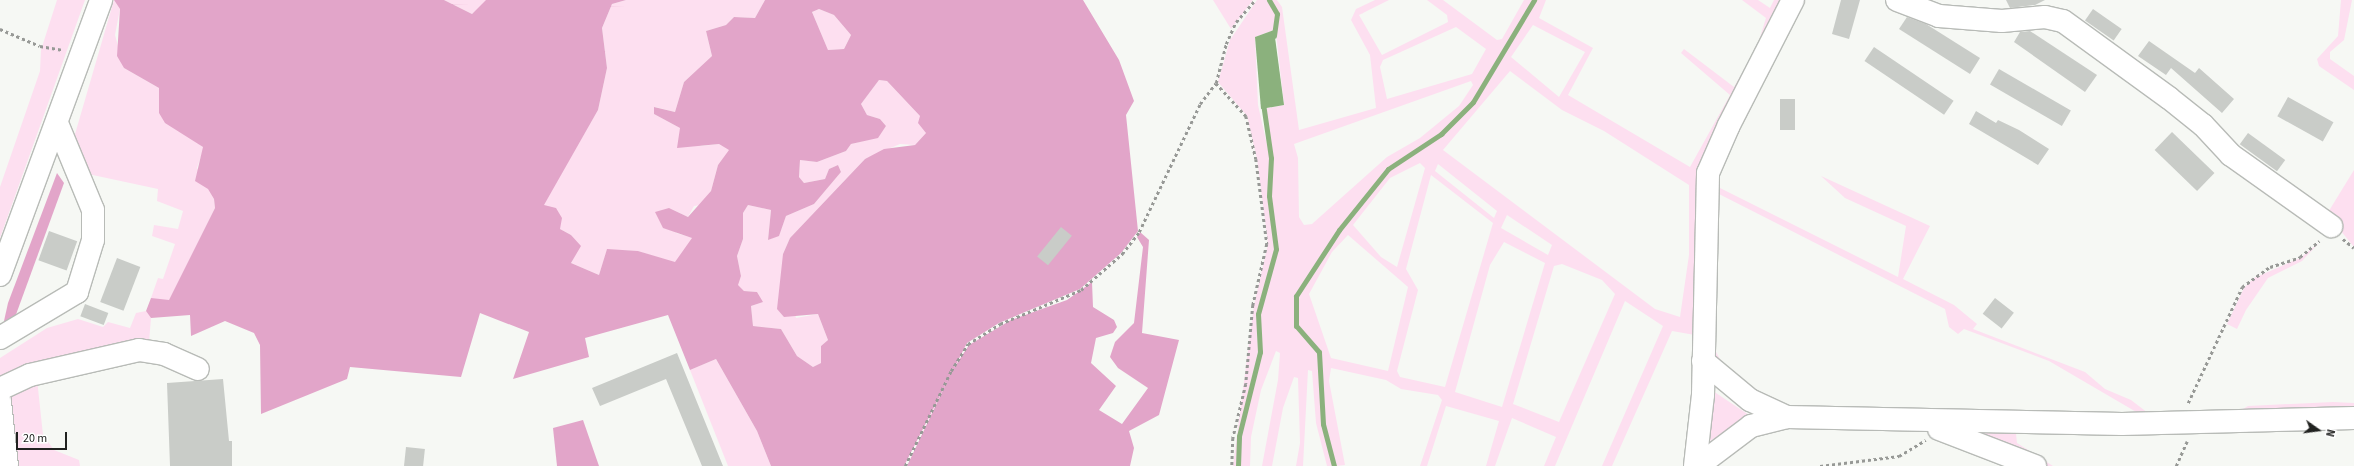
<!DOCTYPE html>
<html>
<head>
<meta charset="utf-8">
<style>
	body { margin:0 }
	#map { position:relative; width:2354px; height:466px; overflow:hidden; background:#f6f8f4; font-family:"Source Sans 3",sans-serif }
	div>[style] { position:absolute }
	.green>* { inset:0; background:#fddff0 }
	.forest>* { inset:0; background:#e2a5c9 }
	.water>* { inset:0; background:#8bb17d }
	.stream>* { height:5px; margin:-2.5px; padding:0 2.5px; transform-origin:2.5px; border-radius:2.5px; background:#8bb17d }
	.building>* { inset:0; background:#c9ccc8; transform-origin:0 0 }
	.path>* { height:2.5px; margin-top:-1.25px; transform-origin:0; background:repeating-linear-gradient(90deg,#979996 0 3px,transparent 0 6px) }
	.roads { filter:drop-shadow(1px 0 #b8bbb7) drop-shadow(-1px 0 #b8bbb7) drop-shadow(0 1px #b8bbb7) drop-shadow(0 -1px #b8bbb7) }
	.minor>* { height:22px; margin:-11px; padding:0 11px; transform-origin:11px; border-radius:11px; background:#fff }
	.major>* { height:22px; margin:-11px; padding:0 11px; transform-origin:11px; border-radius:11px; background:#fff }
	span { translate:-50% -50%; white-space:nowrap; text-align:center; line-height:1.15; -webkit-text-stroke:3.5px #fff; paint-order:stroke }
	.north { position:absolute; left:2298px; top:410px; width:40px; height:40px; -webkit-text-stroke:3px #fff; paint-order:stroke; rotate:104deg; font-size:11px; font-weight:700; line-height:16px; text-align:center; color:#212220 }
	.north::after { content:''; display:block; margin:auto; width:14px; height:18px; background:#212220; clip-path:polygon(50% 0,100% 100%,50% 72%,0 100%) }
	.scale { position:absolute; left:16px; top:432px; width:51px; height:18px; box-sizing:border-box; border:2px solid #212220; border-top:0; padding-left:5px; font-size:12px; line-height:14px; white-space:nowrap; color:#212220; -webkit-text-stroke:3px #fff; paint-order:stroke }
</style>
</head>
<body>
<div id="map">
	<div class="green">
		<i style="clip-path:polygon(57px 0,85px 0,0 238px,0 187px,40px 71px,41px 50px)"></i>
		<i style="clip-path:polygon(114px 0,120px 9px,115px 35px,124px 68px,159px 88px,159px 113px,204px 148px,197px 168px,214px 199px,215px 208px,174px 291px,169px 300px,162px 302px,151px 298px,158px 278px,163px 279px,175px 244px,152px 236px,154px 225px,178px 229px,183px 211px,157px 201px,158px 189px,88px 174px,73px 141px)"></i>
		<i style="clip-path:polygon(444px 0,486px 0,487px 2px,472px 14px)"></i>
		<i style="clip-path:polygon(626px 0,765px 0,755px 18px,734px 17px,726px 25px,706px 31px,712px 56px,684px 82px,675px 112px,655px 107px,654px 114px,680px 128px,701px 146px,719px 144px,730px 150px,718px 165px,711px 191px,701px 205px,694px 206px,688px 217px,669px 208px,676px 233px,693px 238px,675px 263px,638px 251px,607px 250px,599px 275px,571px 263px,580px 246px,571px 235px,560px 229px,543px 205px,598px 110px,607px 68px,602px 28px,612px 4px)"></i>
		<i style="clip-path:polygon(1213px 0,1253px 0,1231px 29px)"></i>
		<i style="clip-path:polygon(1257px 0,1268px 0,1276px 14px,1274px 30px,1255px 37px,1258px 105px,1270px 158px,1268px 196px,1275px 249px,1257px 314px,1258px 352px,1238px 436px,1236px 466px,1233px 466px,1254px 305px,1268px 244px,1257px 159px,1247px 116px,1218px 82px,1230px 40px)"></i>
		<i style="clip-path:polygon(evenodd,1271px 0,1277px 0,1282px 7px,1299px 130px,1376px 108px,1370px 55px,1351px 20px,1356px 9px,1375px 0,1389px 0,1359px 15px,1382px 55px,1448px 22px,1447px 15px,1427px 0,1443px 0,1497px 40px,1502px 39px,1524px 0,1533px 0,1472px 101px,1440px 133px,1387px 168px,1338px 229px,1295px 295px,1295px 327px,1318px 353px,1322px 424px,1333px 466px,1327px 466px,1316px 423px,1312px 371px,1308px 370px,1303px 466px,1296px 466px,1300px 443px,1298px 378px,1294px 377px,1283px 408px,1272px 466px,1262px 466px,1278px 380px,1280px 353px,1276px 351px,1261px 390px,1251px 437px,1250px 466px,1239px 466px,1240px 436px,1261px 353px,1260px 314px,1277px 250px,1271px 196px,1272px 157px,1263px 109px,1284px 105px,1276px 33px,1278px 14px,1271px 0,1456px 27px,1486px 49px,1472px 74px,1387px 99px,1380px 67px,1383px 60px,1456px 27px,1271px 0,1471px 81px,1473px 85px,1459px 106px,1420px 138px,1387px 157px,1312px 224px,1304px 225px,1299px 217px,1298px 158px,1294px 144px,1471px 81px)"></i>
		<i style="clip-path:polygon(evenodd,1536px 0,1546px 0,1539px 18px,1593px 48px,1568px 95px,1690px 167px,1730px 95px,1681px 53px,1684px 49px,1734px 87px,1757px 47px,1766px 18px,1742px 0,1758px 0,1770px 8px,1774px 0,1785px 0,1708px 150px,1695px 335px,1672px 331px,1612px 466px,1602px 466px,1663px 326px,1625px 301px,1555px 466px,1544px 466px,1556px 437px,1512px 418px,1495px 466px,1486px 466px,1499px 421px,1446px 406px,1427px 466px,1420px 466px,1442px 400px,1438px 395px,1401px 389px,1386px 380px,1331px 368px,1329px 381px,1345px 465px,1336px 466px,1324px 424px,1321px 352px,1298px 326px,1298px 296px,1340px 231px,1389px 170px,1441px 135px,1474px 103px,1536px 0,1533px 25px,1585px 52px,1559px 97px,1511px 57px,1533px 25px,1536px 0,1510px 71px,1562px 110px,1604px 131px,1689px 185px,1689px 255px,1680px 317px,1655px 309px,1443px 150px,1510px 71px,1536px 0,1420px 163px,1425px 168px,1397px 267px,1381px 257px,1353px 225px,1390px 178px,1420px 163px,1536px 0,1438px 164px,1497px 211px,1494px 218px,1435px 171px,1438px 164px,1536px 0,1431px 175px,1493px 223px,1445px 387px,1400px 377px,1397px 371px,1418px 290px,1406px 269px,1431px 175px,1536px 0,1507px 215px,1552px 245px,1548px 255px,1501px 228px,1507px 215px,1536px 0,1348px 235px,1408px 287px,1388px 371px,1331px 358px,1309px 294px,1332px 252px,1348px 235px,1536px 0,1504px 242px,1545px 263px,1502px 407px,1455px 392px,1490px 265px,1504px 242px,1536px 0,1562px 264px,1602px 280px,1615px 294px,1559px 422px,1513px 404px,1554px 266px,1562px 264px)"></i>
		<i style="clip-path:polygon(2341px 0,2352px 0,2344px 40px,2330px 52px,2330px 59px,2354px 76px,2354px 90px,2319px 66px,2317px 59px,2338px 36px)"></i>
		<i style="clip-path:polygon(819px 9px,834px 15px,851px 35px,844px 49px,828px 50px,812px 12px)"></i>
		<i style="clip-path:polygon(879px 80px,887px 81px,920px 116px,926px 133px,915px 145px,900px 144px,865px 159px,790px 238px,783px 254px,796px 318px,818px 314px,828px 340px,821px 346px,821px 363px,813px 367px,797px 356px,781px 329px,753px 326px,751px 306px,762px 302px,757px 292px,744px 291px,737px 285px,741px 276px,737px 256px,743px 239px,743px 213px,748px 205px,771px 210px,768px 240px,779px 235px,786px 216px,814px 204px,841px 172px,838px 165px,829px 169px,825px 179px,804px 183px,799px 177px,800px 160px,817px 162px,846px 151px,851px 144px,878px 137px,886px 126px,880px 119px,867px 115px,861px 104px)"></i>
		<i style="clip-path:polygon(evenodd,1725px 142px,1729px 143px,1716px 186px,1898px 277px,1906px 226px,1845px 198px,1821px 176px,1930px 226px,1903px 279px,1954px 305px,1977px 324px,1973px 329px,2085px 372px,2105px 389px,2131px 400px,2148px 413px,2181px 413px,2180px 417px,1795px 412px,1762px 402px,1721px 373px,1714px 365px,1708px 344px,1708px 210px,1715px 165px,1725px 142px,1715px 192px,1945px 309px,1949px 327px,1958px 334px,1964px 329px,2049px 361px,2138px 413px,1794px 409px,1763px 396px,1726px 371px,1713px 346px,1715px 192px)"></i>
		<i style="clip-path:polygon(2354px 170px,2354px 247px,2327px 214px)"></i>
		<i style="clip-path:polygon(2319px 243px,2302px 261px,2268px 278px,2246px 310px,2237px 329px,2227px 324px,2244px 288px,2254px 278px,2300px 258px)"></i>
		<i style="clip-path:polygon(146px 311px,151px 318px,149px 342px,0 378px,0 358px,47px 328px,78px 319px,103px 327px,108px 322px,130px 328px,136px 313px)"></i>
		<i style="clip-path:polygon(716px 359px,757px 431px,771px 466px,728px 466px,690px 370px)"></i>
		<i style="clip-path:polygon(37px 379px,43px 435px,54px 450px,79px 460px,80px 466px,12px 466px,7px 391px)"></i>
		<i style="clip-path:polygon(1710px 389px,1752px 417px,1706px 443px)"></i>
		<i style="clip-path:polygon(2333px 402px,2354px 403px,2354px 412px,2240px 411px,2248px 406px)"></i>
		<i style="clip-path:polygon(1973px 430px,2081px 433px,2016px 434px,2017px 443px,2053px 466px,2045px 466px)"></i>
	</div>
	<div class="forest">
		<i style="clip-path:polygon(evenodd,114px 0,444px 0,472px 14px,486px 0,626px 0,612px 4px,602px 28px,607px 68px,598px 110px,544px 205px,556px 208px,562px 218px,560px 229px,571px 235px,581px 246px,571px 263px,599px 275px,607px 249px,638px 251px,675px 262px,692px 238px,663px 228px,655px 212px,669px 208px,688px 217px,711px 191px,718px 165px,729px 150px,719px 144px,677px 148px,680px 128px,654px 114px,654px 107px,675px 112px,684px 82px,712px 56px,706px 31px,726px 25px,734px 17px,755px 18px,765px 0,1083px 0,1119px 60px,1134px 101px,1126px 115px,1138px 231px,1121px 253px,1080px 289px,999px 323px,967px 343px,904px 466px,771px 466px,757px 431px,716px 359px,690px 370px,668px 315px,585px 338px,589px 357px,513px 379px,529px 332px,480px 313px,461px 377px,350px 367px,347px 379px,261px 414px,260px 345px,254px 333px,225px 321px,191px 336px,190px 315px,151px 318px,146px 311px,151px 298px,169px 300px,215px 208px,214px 199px,208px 189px,195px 181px,203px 147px,165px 123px,159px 113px,159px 88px,124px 68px,117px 56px,120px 9px,114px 0,819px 9px,834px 15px,851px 35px,844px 49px,828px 50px,812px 12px,819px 9px,114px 0,879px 80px,887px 81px,920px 116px,918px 123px,926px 133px,915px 145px,884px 149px,865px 159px,790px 238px,783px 254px,777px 309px,784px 317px,818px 314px,828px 340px,821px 346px,821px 363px,813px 367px,797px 356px,781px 329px,753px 326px,751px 306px,763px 302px,757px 292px,744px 291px,738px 285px,741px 276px,737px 256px,743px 239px,743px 213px,748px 205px,771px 210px,768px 240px,779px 236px,786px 216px,814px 204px,841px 172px,838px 165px,829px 169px,825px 179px,804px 183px,799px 177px,800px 160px,817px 162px,846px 151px,851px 144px,878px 138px,886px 126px,880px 119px,867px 115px,861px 104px,879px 80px)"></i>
		<i style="clip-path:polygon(57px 173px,64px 183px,14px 320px,6px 325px,4px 321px,8px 303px)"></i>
		<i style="clip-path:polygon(1140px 232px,1149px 240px,1142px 333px,1179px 340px,1159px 415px,1129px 431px,1134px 448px,1130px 466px,907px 466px,952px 371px,969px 345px,1011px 320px,1067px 300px,1092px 282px,1093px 307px,1114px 320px,1117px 327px,1113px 333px,1096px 338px,1091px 363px,1116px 386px,1099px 410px,1122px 424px,1148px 388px,1118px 368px,1110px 357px,1115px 342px,1134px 323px,1143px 247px,1137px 237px)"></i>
		<i style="clip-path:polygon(583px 420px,599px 466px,557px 466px,553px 428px)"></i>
	</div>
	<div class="water">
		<i style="clip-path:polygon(1274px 30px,1284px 105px,1261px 109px,1255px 37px)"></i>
	</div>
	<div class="stream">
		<i style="left:1269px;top:0;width:16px;rotate:60deg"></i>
		<i style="left:1277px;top:14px;width:22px;rotate:98deg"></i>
		<i style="left:1238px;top:466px;width:30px;rotate:-88deg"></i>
		<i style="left:1239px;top:436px;width:87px;rotate:-76deg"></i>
		<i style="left:1260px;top:352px;width:38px;rotate:-93deg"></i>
		<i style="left:1258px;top:314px;width:67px;rotate:-74.5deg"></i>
		<i style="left:1276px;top:249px;width:53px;rotate:-97.5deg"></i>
		<i style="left:1269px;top:196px;width:38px;rotate:-87deg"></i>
		<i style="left:1271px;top:158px;width:56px;rotate:-98.3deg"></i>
		<i style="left:1334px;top:466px;width:43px;rotate:-104.7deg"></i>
		<i style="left:1323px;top:424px;width:72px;rotate:-93.2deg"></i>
		<i style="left:1319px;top:352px;width:35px;rotate:-131deg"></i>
		<i style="left:1296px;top:326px;width:30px;rotate:-90deg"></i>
		<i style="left:1296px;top:296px;width:79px;rotate:-56.9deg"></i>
		<i style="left:1339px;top:230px;width:78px;rotate:-51.2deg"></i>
		<i style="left:1388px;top:169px;width:64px;rotate:-33.4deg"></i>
		<i style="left:1441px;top:134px;width:45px;rotate:-45deg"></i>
		<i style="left:1473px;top:102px;width:119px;rotate:-59.1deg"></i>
	</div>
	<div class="building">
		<i style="clip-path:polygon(1841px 0,1860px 0,1849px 39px,1832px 34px)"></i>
		<i style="clip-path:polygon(2006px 0,2045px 0,2035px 5px,2010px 8px)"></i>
		<i style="left:2093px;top:9px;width:35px;height:14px;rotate:35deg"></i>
		<i style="clip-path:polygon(1907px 17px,1926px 24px,1980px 58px,1970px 74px,1899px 29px)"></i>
		<i style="clip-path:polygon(2030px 31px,2097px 75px,2085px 92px,2014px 42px,2020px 32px)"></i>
		<i style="clip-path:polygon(2149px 41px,2195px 73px,2199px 68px,2234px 99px,2222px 113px,2171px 68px,2166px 75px,2138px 56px)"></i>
		<i style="left:1874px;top:47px;width:96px;height:17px;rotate:34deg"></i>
		<i style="left:1999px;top:69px;width:83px;height:18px;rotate:30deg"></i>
		<i style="left:2288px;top:97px;width:52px;height:22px;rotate:29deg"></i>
		<i style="left:1780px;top:99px;width:15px;height:31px"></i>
		<i style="clip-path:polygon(1976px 111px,1996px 123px,1998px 120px,2019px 130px,2049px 149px,2038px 165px,1969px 124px)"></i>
		<i style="left:2172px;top:132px;width:59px;height:25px;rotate:44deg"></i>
		<i style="left:2248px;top:133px;width:46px;height:14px;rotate:36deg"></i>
		<i style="left:1061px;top:227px;width:14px;height:38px;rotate:39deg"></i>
		<i style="left:49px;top:231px;width:30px;height:31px;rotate:20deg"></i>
		<i style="left:117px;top:258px;width:25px;height:47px;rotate:21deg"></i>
		<i style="left:1995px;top:298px;width:24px;height:20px;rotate:38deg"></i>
		<i style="left:85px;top:304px;width:25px;height:13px;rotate:21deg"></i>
		<i style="clip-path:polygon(677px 353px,723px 466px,702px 466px,666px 379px,600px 406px,592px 388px)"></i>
		<i style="clip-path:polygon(223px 379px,229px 441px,232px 441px,232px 466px,170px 466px,167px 383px)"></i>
		<i style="left:406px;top:447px;width:19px;height:19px;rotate:6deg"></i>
	</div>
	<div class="path">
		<i style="left:0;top:29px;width:43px;rotate:23deg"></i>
		<i style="left:40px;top:46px;width:22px;rotate:10deg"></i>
		<i style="left:1216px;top:83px;width:45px;rotate:47.7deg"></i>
		<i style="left:1246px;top:116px;width:44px;rotate:76.9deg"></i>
		<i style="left:1256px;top:159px;width:86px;rotate:82.6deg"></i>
		<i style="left:1267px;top:244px;width:63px;rotate:102.9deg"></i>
		<i style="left:1253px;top:305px;width:79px;rotate:95.1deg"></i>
		<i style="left:1246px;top:384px;width:56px;rotate:103.5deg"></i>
		<i style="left:1233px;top:438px;width:28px;rotate:92deg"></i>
		<i style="left:2343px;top:239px;width:14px;rotate:39deg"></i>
		<i style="left:2188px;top:403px;width:128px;rotate:-65deg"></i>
		<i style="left:2242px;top:287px;width:34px;rotate:-36deg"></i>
		<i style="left:2270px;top:267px;width:32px;rotate:-18deg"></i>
		<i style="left:2300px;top:257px;width:25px;rotate:-40deg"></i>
		<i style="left:905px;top:466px;width:106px;rotate:-64.2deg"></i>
		<i style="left:951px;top:371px;width:32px;rotate:-58deg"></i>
		<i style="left:968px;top:344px;width:38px;rotate:-32deg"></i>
		<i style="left:1000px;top:324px;width:88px;rotate:-22.8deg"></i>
		<i style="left:1081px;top:290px;width:55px;rotate:-41.3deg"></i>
		<i style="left:1122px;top:254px;width:28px;rotate:-52deg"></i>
		<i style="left:1139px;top:232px;width:142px;rotate:-64.5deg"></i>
		<i style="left:1200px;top:104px;width:26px;rotate:-53deg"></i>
		<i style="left:1216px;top:83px;width:40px;rotate:-75.6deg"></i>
		<i style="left:1226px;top:44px;width:24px;rotate:-66deg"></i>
		<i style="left:1236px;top:22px;width:29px;rotate:-49deg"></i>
		<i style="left:1820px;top:466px;width:80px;rotate:-7.2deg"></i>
		<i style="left:1899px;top:456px;width:31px;rotate:-31deg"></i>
		<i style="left:2176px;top:466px;width:27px;rotate:-66deg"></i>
	</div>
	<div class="roads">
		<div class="minor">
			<i style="left:1897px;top:0;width:45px;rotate:20.9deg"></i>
			<i style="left:1939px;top:16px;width:63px;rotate:4.5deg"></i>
			<i style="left:2002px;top:21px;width:43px;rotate:-5.3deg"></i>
			<i style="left:2045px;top:17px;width:18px;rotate:13deg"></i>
			<i style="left:2063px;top:21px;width:131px;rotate:36deg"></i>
			<i style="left:2169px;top:98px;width:43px;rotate:38.5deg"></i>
			<i style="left:2203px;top:125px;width:41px;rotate:47deg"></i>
			<i style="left:2231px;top:155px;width:123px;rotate:35.4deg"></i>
			<i style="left:0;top:338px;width:90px;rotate:-30.9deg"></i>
			<i style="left:77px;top:292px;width:54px;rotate:-72.9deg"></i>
			<i style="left:93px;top:240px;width:30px;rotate:-90deg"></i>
			<i style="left:93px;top:210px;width:94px;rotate:-112.5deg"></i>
			<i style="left:1703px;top:361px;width:61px;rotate:39.7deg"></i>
			<i style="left:1750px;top:400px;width:41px;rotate:24.7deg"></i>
			<i style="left:0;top:389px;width:33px;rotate:-25deg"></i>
			<i style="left:30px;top:375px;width:112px;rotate:-12.9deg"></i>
			<i style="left:139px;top:350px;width:25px;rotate:9deg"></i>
			<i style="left:164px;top:354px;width:37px;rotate:24deg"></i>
			<i style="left:0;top:402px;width:64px;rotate:83.8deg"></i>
			<i style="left:1939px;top:429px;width:103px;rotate:21.1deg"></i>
			<i style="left:1695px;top:466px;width:71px;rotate:-83.6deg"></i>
			<i style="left:1703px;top:395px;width:222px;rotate:-88.7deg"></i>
			<i style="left:1708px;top:173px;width:52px;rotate:-66.4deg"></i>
			<i style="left:1729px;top:125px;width:140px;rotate:-62.9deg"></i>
			<i style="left:1698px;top:466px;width:66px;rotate:-37deg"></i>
			<i style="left:1751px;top:426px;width:37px;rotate:-14deg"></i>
			<i style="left:1787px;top:417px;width:335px;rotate:1.2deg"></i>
			<i style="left:2122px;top:424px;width:232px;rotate:-1.5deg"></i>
		</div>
		<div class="major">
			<i style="left:0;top:275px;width:293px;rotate:-69.8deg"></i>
		</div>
	</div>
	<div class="north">N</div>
	<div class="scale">20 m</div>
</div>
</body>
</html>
